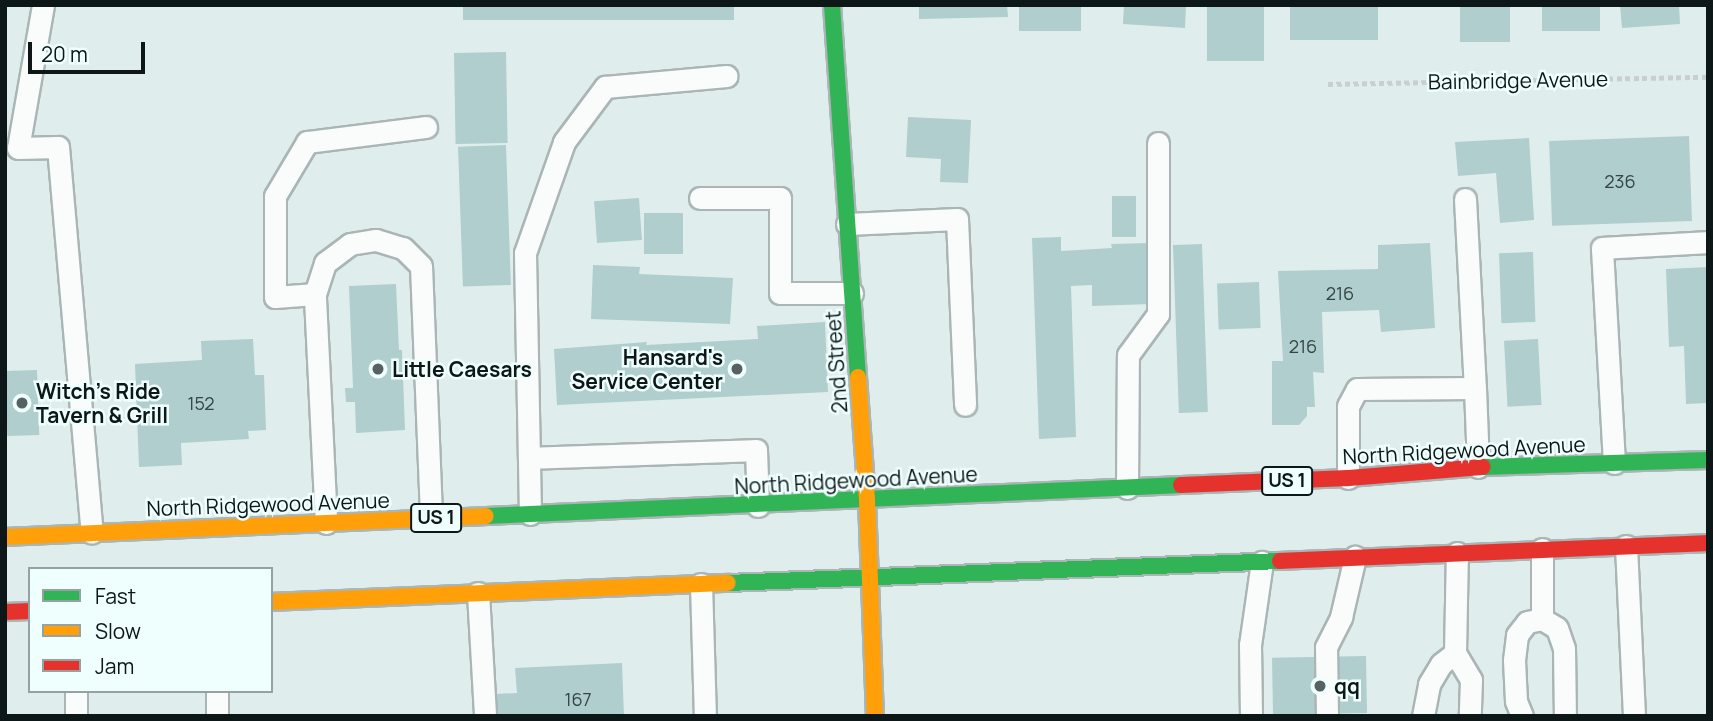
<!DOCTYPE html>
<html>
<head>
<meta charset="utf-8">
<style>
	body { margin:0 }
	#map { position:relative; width:1713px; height:721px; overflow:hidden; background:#dfeeed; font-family:Manrope,sans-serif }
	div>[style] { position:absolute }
	.building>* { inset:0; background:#afcecd; transform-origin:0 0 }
	.path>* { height:4.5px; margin-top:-2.25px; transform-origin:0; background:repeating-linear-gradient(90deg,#cacece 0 5px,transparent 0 8.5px) }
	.roads { filter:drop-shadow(2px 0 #aab5b5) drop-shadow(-2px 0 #aab5b5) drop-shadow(0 2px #aab5b5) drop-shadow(0 -2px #aab5b5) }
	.lane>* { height:21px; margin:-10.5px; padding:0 10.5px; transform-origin:10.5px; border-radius:10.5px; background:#fafcfc }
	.fast>* { height:16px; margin:-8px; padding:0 8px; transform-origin:8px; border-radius:8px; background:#30b455 }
	.slow>* { height:16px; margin:-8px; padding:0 8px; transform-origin:8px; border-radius:8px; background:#ff9f0a }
	.jam>* { height:16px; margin:-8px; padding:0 8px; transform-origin:8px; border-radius:8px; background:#e5322d }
	.dots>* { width:19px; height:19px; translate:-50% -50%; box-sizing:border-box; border:4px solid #effffe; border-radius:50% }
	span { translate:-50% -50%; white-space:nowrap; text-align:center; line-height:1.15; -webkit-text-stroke:5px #effffe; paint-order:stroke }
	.number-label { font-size:18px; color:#364544 }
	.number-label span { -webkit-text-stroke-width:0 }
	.shield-label span { padding:2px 5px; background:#effffe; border:2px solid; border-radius:5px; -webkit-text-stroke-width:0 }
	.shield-label { font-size:19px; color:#0d1717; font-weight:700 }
	.street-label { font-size:21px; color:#0d1717 }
	.poi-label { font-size:21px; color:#0d1717; font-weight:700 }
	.right { translate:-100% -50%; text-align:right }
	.left { translate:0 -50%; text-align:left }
	.frame { position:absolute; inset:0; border:7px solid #0d1717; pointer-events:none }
	.legend { position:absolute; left:28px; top:567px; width:245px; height:126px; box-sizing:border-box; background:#effffe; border:2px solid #95a2a2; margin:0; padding:9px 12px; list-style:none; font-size:21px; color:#0d1717 }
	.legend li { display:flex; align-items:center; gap:14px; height:35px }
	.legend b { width:35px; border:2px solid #95a2a2 }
	.scale { position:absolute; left:28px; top:42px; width:117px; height:32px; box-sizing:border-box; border:4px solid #0d1717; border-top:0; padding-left:9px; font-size:21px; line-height:24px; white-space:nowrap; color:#0d1717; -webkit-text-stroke:5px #effffe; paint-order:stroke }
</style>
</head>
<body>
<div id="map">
	<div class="building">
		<i style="left:463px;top:5px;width:271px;height:15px"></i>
		<i style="clip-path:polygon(919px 5px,1007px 5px,1008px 17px,919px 19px)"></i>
		<i style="left:1019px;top:5px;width:62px;height:26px"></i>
		<i style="clip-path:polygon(1124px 5px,1186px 5px,1185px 28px,1123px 24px)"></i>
		<i style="left:1207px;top:5px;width:57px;height:56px"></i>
		<i style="left:1290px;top:5px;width:88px;height:35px"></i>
		<i style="left:1460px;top:5px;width:50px;height:37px"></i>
		<i style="left:1542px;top:5px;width:58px;height:26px"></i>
		<i style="clip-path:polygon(1620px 5px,1679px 5px,1680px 24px,1622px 28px)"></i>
		<i style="left:506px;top:52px;width:91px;height:52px;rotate:89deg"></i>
		<i style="clip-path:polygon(908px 117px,971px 120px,968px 183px,940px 182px,941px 159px,906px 157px)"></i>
		<i style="left:1689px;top:136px;width:85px;height:140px;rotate:88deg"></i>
		<i style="clip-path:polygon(1529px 138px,1534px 220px,1500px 223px,1496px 173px,1458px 176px,1455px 142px)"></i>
		<i style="left:506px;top:145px;width:140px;height:48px;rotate:88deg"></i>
		<i style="left:1112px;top:196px;width:24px;height:41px"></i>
		<i style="left:639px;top:198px;width:42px;height:45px;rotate:86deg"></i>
		<i style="left:644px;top:213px;width:39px;height:41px"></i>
		<i style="clip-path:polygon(1061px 237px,1061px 251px,1112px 248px,1111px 244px,1149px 243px,1151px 304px,1092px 306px,1092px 285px,1071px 286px,1076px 437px,1039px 439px,1032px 238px)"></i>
		<i style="clip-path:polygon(1430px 243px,1435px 328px,1381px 332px,1379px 310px,1322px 312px,1324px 373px,1313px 372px,1315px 407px,1307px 407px,1307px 416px,1299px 425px,1272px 425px,1272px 361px,1283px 361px,1278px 271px,1378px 269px,1378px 245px)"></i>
		<i style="left:1202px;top:244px;width:168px;height:29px;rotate:88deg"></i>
		<i style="left:1533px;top:252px;width:70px;height:34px;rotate:88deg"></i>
		<i style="clip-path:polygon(593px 265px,640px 267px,639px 274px,733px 278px,730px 324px,591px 319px)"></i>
		<i style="clip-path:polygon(1708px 267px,1708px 403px,1686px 404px,1684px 346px,1669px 347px,1666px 269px)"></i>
		<i style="left:1259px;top:282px;width:46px;height:42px;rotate:88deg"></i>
		<i style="clip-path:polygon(396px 284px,399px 350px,402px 350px,405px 430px,356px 433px,355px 402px,346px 402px,345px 388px,353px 388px,349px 286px)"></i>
		<i style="clip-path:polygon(825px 322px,828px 392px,557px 405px,554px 349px,647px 342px,646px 345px,758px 339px,757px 326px)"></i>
		<i style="clip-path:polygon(253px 339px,255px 375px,264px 375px,266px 430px,248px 431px,249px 439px,181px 443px,182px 465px,139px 467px,135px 364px,202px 360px,201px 341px)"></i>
		<i style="left:1538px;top:339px;width:66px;height:34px;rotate:87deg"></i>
		<i style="left:37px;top:370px;width:65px;height:32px;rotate:88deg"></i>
		<i style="left:1366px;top:656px;width:57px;height:94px;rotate:89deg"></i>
		<i style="clip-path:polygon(622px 663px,624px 716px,495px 716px,494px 694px,517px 693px,515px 668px)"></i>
	</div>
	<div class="path">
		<i style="left:1328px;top:84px;width:380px;rotate:-1.1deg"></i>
	</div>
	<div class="roads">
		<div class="lane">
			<i style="left:43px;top:5px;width:145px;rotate:99.9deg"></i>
			<i style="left:18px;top:148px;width:40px;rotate:-1.4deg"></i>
			<i style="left:58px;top:147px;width:387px;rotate:85deg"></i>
			<i style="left:700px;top:198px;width:80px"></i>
			<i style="left:780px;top:198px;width:95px;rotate:90deg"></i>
			<i style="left:780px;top:293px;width:72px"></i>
			<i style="left:1465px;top:199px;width:189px;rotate:87deg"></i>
			<i style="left:847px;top:224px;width:110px;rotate:-2.6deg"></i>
			<i style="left:957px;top:219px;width:186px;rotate:87.5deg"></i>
			<i style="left:315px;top:294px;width:40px;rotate:175.7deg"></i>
			<i style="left:275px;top:297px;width:101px;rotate:-90deg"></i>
			<i style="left:275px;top:196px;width:63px;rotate:-59.3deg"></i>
			<i style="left:307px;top:142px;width:120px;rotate:-7.2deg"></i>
			<i style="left:529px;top:458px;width:227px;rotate:-2deg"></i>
			<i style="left:756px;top:450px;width:56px;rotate:88deg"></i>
			<i style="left:1614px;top:463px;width:215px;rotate:-93.2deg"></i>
			<i style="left:1602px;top:248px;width:106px;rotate:-3.2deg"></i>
			<i style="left:1348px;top:478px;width:72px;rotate:-90deg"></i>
			<i style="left:1348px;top:406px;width:19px;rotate:-62deg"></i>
			<i style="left:1357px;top:389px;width:118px;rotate:-0.5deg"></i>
			<i style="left:1475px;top:388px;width:79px;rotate:87.8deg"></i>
			<i style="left:1127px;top:488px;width:133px;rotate:-89.6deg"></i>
			<i style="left:1128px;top:355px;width:51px;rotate:-53.8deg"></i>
			<i style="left:1158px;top:314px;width:171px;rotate:-90deg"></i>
			<i style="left:530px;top:514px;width:261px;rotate:-91.1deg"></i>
			<i style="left:525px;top:253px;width:118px;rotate:-70.6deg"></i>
			<i style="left:564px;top:142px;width:69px;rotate:-53.3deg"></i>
			<i style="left:605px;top:87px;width:122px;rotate:-5.2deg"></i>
			<i style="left:326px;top:523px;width:229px;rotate:-92.8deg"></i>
			<i style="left:315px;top:294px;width:33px;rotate:-72deg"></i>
			<i style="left:325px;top:263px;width:31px;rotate:-37deg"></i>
			<i style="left:350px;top:244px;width:26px;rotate:-9deg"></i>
			<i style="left:376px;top:240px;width:28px;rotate:17deg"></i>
			<i style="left:403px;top:248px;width:25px;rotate:45deg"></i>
			<i style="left:421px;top:266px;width:253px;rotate:87.7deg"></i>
			<i style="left:1626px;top:546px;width:170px;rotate:87.3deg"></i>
			<i style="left:701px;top:584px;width:132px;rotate:88.3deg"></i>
			<i style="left:478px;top:593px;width:123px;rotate:86.7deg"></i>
			<i style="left:1542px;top:619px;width:70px;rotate:-90deg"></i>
			<i style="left:1455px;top:653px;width:31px;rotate:59deg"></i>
			<i style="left:1471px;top:680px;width:36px;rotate:92deg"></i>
			<i style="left:217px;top:691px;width:25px;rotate:90deg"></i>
			<i style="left:76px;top:716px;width:25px;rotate:-90deg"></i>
			<i style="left:1251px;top:716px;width:71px;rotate:-90.8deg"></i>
			<i style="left:1250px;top:645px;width:84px;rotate:-81.8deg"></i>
			<i style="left:1327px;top:716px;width:69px;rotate:-90.8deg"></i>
			<i style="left:1326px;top:647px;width:34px;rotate:-63deg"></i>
			<i style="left:1341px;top:617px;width:62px;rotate:-76.9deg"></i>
			<i style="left:1423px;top:716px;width:33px;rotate:-79deg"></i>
			<i style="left:1429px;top:684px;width:23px;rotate:-59deg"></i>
			<i style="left:1441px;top:664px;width:18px;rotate:-38deg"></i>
			<i style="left:1455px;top:653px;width:100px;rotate:-88.9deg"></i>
			<i style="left:1522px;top:716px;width:16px;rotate:-112deg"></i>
			<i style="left:1516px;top:701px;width:41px;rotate:-92.8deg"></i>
			<i style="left:1514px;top:660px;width:25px;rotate:-83deg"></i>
			<i style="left:1517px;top:635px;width:16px;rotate:-52deg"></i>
			<i style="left:1527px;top:622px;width:15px;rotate:-11deg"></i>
			<i style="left:1542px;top:619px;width:17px;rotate:31deg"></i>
			<i style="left:1557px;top:628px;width:21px;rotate:71deg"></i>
			<i style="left:1564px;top:648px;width:68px;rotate:89.2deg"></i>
		</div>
		<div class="fast">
			<i style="left:832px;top:5px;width:373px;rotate:86deg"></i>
			<i style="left:1483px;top:467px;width:225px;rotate:-1.8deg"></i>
			<i style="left:486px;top:516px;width:696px;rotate:-2.55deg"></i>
			<i style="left:728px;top:583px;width:552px;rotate:-2.28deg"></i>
		</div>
		<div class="slow">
			<i style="left:858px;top:377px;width:123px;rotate:85.8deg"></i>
			<i style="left:867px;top:500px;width:216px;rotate:87.9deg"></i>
			<i style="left:5px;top:537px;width:481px;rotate:-2.5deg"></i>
			<i style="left:271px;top:602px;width:457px;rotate:-2.4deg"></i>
		</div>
		<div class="jam">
			<i style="left:1181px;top:485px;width:167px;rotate:-2.4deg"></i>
			<i style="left:1348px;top:478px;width:135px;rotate:-4.7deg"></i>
			<i style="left:1280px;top:561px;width:428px;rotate:-2.4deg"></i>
			<i style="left:5px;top:612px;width:25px;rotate:-2deg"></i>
		</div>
	</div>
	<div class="dots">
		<i style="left:378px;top:369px;background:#566262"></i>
		<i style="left:737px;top:369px;background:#566262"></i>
		<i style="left:22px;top:403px;background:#566262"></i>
		<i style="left:1320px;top:686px;background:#566262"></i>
	</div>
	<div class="number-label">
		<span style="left:1620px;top:181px">236</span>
		<span style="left:1340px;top:293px">216</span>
		<span style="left:1303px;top:346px">216</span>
		<span style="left:201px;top:403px">152</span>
		<span style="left:578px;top:699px">167</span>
	</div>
	<div class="shield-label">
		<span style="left:1287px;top:481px">US 1</span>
		<span style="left:436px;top:518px">US 1</span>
	</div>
	<div class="street-label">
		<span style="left:1518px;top:80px;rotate:-1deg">Bainbridge Avenue</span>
		<span style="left:836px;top:362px;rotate:-94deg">2nd Street</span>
		<span style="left:1464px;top:450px;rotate:-3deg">North Ridgewood Avenue</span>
		<span style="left:856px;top:480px;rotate:-3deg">North Ridgewood Avenue</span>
		<span style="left:268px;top:504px;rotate:-2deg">North Ridgewood Avenue</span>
	</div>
	<div class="poi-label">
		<span class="right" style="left:723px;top:369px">Hansard's<br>Service Center</span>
		<span class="left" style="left:392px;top:369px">Little Caesars</span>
		<span class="left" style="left:36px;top:403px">Witch's Ride<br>Tavern &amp; Grill</span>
		<span class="left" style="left:1334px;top:686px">qq</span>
	</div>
	<div class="frame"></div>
	<ul class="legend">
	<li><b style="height:9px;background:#30b455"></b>Fast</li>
	<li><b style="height:9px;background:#ff9f0a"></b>Slow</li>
	<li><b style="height:9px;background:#e5322d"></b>Jam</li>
	</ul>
	<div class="scale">20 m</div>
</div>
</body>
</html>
